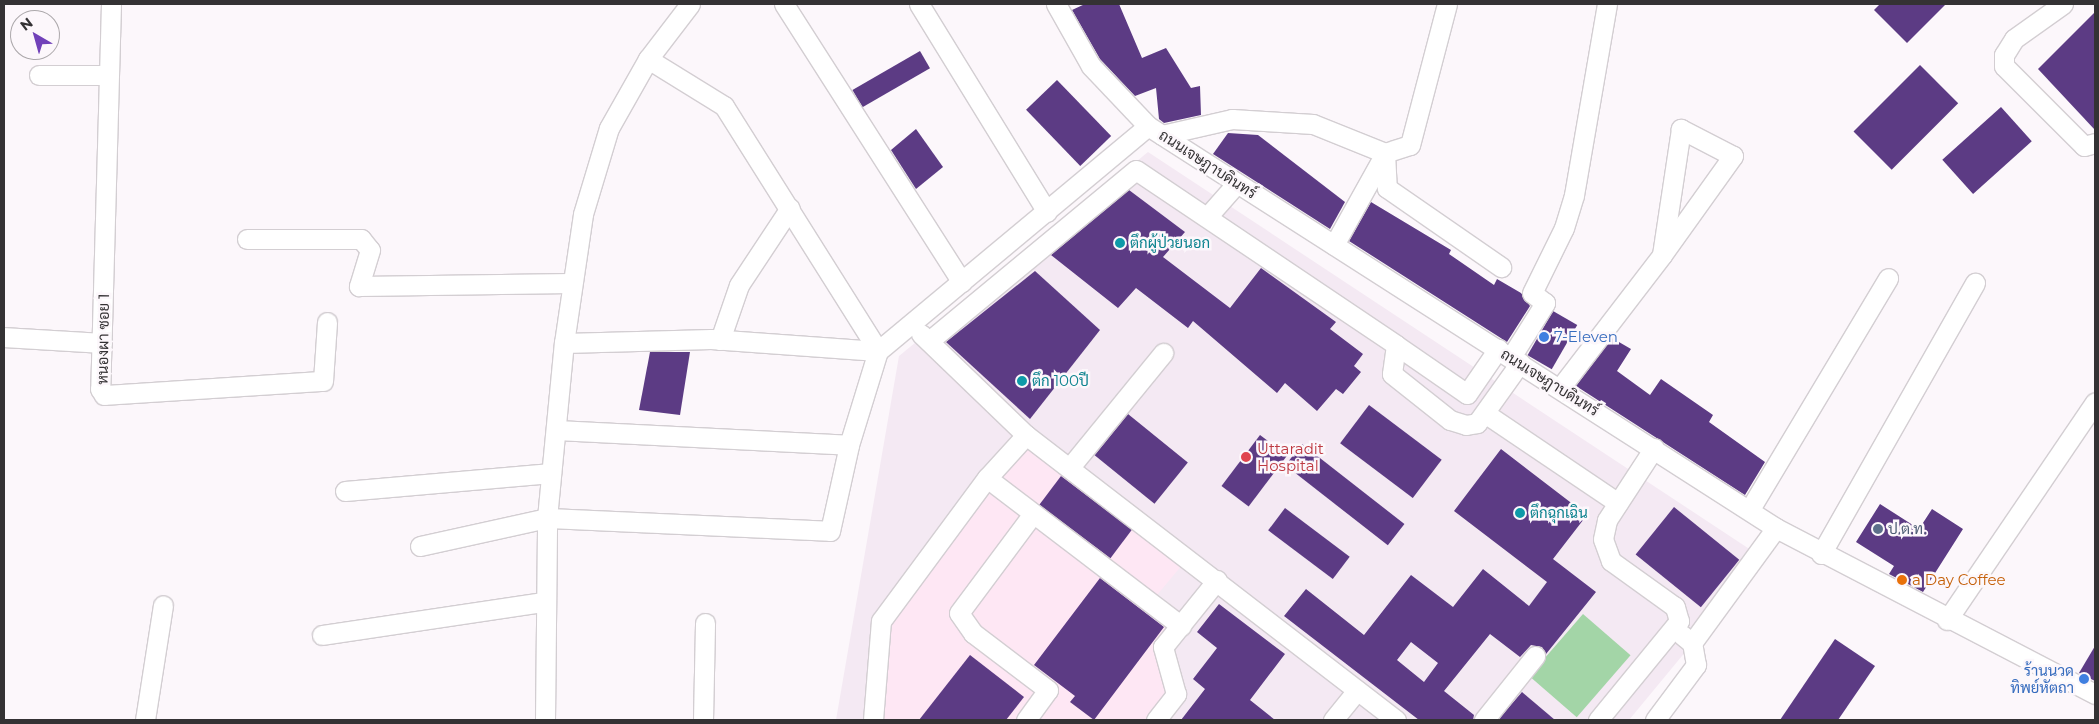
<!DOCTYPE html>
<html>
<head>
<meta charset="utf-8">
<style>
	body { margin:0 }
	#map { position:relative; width:2099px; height:724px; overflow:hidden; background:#fcf7fb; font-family:Montserrat,Sarabun,sans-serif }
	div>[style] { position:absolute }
	.built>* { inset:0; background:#f4e9f3 }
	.education>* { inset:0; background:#fee7f4 }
	.green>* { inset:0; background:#a3d5a7; transform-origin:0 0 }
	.building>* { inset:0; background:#5c3b84; transform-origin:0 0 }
	.roads { filter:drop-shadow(1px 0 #d3ced2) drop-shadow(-1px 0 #d3ced2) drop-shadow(0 1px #d3ced2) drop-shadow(0 -1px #d3ced2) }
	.minor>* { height:19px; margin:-9.5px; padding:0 9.5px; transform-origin:9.5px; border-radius:9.5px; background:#fff }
	.dots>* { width:14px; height:14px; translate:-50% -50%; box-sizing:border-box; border:2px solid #fcf7fb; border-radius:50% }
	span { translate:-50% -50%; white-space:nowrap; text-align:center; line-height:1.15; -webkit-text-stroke:5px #fcf7fb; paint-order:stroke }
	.street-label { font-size:15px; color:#343234 }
	.culture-label { font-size:15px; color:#0d838f }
	.left { translate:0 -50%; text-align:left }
	.shop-label { font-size:15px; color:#366cbe }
	.right { translate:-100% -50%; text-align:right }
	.health-label { font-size:15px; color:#be3a42 }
	.service-label { font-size:15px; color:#4e5e75 }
	.food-label { font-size:15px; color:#c56008 }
	.frame { position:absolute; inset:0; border:5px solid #343234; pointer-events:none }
	.north { position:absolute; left:10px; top:10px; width:50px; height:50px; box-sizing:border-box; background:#fcf7fb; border:1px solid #aca8ab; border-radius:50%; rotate:322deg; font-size:14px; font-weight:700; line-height:20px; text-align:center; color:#343234 }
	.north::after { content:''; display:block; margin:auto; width:18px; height:22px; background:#7141b9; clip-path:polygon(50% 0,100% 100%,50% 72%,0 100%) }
</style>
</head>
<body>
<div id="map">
	<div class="built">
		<i style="clip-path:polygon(1148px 152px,1763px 558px,1629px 720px,836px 720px,899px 356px)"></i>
	</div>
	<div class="education">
		<i style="clip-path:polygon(1028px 443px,1183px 564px,1157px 595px,1171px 625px,1157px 643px,1165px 693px,1145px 720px,880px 720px,889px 626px)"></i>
	</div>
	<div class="green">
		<i style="left:1583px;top:614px;width:63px;height:82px;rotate:41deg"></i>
	</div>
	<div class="building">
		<i style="clip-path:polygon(1085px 4px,1119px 4px,1142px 58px,1166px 48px,1191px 88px,1200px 86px,1201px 115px,1164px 123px,1159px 119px,1156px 88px,1135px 96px,1100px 59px,1072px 10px)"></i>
		<i style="clip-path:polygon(1880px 4px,1946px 4px,1907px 43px,1874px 10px)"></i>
		<i style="clip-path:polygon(2095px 12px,2095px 130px,2038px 69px)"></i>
		<i style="left:920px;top:51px;width:20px;height:78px;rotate:60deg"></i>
		<i style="left:1920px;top:65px;width:54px;height:94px;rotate:45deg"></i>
		<i style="left:1057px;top:80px;width:78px;height:43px;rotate:46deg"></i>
		<i style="left:2001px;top:107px;width:46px;height:79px;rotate:48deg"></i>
		<i style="clip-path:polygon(916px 129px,943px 167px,916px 189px,891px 150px)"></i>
		<i style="clip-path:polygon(1228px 133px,1258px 135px,1345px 202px,1330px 229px,1213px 154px)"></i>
		<i style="clip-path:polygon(1129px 190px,1185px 232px,1163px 257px,1230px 308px,1261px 268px,1336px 322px,1330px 329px,1363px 354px,1354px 366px,1361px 372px,1343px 394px,1336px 389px,1317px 411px,1285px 383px,1277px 393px,1193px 321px,1188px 328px,1136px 288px,1118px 308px,1051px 255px)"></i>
		<i style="clip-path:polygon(1371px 202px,1451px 250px,1449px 254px,1494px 285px,1497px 279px,1521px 293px,1530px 306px,1507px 342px,1349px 241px)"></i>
		<i style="clip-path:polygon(1035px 271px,1100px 330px,1030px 419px,946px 342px)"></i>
		<i style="left:1553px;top:311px;width:28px;height:51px;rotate:30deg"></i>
		<i style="clip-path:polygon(1612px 338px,1631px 349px,1617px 371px,1650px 395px,1661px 379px,1713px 415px,1709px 422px,1765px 462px,1745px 495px,1576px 386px)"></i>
		<i style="clip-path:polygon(650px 352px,690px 352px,680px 415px,639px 410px)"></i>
		<i style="left:1369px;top:405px;width:91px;height:48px;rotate:37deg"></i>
		<i style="left:1128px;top:414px;width:77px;height:53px;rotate:39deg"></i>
		<i style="left:1260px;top:435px;width:34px;height:64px;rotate:37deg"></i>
		<i style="left:1302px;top:444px;width:130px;height:27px;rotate:38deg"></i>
		<i style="clip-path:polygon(evenodd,1501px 449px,1587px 515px,1553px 559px,1596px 592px,1546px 654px,1542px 647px,1531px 645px,1520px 657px,1490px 634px,1444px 691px,1474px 715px,1473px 720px,1419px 720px,1284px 616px,1306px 589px,1364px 635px,1411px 575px,1453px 607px,1483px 569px,1529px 606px,1547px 582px,1454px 511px,1501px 449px,1411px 642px,1438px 663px,1424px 682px,1397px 660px,1411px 642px)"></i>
		<i style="left:1061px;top:476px;width:89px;height:36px;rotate:37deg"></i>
		<i style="clip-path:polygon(1880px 504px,1919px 529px,1932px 509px,1963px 529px,1923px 592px,1889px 574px,1894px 566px,1856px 542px)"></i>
		<i style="left:1674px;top:507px;width:84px;height:61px;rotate:39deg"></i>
		<i style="left:1285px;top:508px;width:81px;height:28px;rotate:37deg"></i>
		<i style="clip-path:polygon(1100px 578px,1164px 627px,1094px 720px,1070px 702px,1075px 696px,1034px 665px)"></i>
		<i style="clip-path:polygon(1219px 604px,1285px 654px,1250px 700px,1275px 720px,1181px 720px,1205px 689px,1193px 679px,1217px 648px,1197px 632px)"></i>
		<i style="clip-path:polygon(1835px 639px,1875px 666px,1838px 720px,1780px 720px)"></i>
		<i style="clip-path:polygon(2095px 646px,2095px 681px,2079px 673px)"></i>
		<i style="clip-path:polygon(970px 655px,1024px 697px,1006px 720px,919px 720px)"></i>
		<i style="clip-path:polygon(1522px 692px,1555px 720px,1498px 720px)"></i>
	</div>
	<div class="roads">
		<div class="minor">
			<i style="left:111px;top:4px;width:385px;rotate:91.6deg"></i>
			<i style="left:100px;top:389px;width:7px;rotate:56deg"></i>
			<i style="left:104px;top:395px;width:219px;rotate:-3.7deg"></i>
			<i style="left:323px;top:381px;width:59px;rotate:-86.1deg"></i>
			<i style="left:784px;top:4px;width:330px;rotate:57.4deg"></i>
			<i style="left:919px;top:4px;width:244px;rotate:58.4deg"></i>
			<i style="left:1056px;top:4px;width:71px;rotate:60.6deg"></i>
			<i style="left:1091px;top:66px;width:83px;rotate:46.5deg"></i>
			<i style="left:1148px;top:126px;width:746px;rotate:32.62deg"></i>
			<i style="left:1776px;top:528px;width:360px;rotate:27.5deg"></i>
			<i style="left:2063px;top:4px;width:60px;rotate:144.5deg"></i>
			<i style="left:2014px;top:39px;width:19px;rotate:122deg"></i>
			<i style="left:2004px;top:55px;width:11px;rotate:90deg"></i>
			<i style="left:2004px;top:66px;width:113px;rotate:45deg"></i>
			<i style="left:2084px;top:146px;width:11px;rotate:-15deg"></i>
			<i style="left:648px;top:59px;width:89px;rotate:31.7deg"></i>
			<i style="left:724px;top:106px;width:289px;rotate:57.8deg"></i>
			<i style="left:39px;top:75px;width:67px"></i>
			<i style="left:1162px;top:135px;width:72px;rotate:-12.9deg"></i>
			<i style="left:1232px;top:119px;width:81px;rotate:3.5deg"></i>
			<i style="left:1313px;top:124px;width:78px;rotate:21.9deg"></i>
			<i style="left:1385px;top:153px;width:26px;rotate:-18deg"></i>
			<i style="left:1410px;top:145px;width:146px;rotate:-75.3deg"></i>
			<i style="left:1385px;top:153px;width:35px;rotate:87deg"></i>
			<i style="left:1387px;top:188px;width:139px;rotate:34.7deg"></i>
			<i style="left:1207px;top:217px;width:45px;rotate:-48.6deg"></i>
			<i style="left:247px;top:239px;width:114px"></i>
			<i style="left:361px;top:239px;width:14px;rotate:51deg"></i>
			<i style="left:370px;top:250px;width:38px;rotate:107deg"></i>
			<i style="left:359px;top:286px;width:212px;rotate:-0.8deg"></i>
			<i style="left:1334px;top:245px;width:101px;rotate:-60.9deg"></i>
			<i style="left:921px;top:334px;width:146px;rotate:43.9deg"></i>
			<i style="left:1026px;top:435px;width:467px;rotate:37.6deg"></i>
			<i style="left:4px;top:337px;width:98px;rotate:3.5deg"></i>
			<i style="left:720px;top:340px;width:58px;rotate:-70.9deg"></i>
			<i style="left:739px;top:285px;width:92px;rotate:-56.5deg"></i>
			<i style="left:929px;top:341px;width:268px;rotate:-39.6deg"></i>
			<i style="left:1136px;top:170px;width:313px;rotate:33.9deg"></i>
			<i style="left:1396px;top:345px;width:29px;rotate:98deg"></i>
			<i style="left:1392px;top:374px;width:74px;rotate:38.4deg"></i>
			<i style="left:1450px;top:420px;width:17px;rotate:17deg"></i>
			<i style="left:1466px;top:425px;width:11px;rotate:-10deg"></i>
			<i style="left:1477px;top:423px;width:74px;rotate:-54.4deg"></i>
			<i style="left:564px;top:343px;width:147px;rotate:-1.6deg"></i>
			<i style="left:711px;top:339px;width:167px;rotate:4.1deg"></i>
			<i style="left:1396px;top:345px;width:86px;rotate:34.6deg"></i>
			<i style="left:1467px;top:394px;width:55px;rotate:-55.4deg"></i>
			<i style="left:1511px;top:357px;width:64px;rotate:-57.8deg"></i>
			<i style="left:1545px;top:303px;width:16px;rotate:-142deg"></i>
			<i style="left:1532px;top:293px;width:72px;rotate:-63.8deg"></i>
			<i style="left:1564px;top:228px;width:34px;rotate:-73deg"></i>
			<i style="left:1574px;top:195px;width:194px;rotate:-80.2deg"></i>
			<i style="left:1560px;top:388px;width:168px;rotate:-52.5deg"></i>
			<i style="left:1662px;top:255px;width:122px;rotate:-54.4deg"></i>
			<i style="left:1733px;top:156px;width:59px;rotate:-152.6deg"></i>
			<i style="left:1681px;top:129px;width:127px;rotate:98.6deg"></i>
			<i style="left:1486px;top:414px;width:159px;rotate:34deg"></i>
			<i style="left:556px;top:430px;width:293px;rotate:2.9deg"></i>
			<i style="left:1071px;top:466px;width:146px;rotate:-50.8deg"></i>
			<i style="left:987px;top:478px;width:244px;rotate:37.3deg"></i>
			<i style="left:345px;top:491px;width:207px;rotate:-5deg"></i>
			<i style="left:1750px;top:509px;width:269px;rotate:-59.1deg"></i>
			<i style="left:420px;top:546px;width:130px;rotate:-12.4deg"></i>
			<i style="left:547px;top:518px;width:283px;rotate:2.6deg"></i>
			<i style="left:830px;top:531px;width:88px;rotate:-77.5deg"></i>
			<i style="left:849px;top:445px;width:98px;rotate:-72.9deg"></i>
			<i style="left:878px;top:351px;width:351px;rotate:-39.8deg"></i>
			<i style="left:1821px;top:554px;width:312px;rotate:-60.4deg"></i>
			<i style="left:1947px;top:620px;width:263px;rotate:-55.8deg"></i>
			<i style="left:322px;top:635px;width:223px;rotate:-8.5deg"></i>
			<i style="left:1692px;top:643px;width:142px;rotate:-53.9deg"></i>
			<i style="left:145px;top:720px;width:116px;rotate:-81.1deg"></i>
			<i style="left:545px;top:720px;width:202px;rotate:-89.4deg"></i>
			<i style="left:547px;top:518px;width:176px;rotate:-84.5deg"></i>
			<i style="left:564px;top:343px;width:130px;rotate:-81.6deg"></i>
			<i style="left:583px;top:214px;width:90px;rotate:-73.2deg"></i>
			<i style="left:609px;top:128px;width:79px;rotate:-60.5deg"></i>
			<i style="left:648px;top:59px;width:69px;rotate:-52.6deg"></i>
			<i style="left:703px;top:720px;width:97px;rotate:-88.8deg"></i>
			<i style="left:873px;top:720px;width:99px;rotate:-85.4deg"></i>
			<i style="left:881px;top:621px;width:178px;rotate:-53.5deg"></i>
			<i style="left:987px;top:478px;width:58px;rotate:-47.8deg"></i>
			<i style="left:1026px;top:720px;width:37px;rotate:-54deg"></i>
			<i style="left:1048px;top:690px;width:94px;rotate:-142.8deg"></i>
			<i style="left:973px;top:633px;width:24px;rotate:-125deg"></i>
			<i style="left:959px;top:613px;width:122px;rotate:-53.3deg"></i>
			<i style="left:1156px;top:720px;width:33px;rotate:-52deg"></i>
			<i style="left:1176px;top:694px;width:49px;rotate:-105.5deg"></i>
			<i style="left:1163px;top:647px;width:86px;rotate:-51.1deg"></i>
			<i style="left:1333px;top:720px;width:38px;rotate:-51deg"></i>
			<i style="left:1484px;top:720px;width:82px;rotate:-51.4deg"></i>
			<i style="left:1598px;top:720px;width:128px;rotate:-50.7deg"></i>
			<i style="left:1679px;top:621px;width:15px;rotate:-106deg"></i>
			<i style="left:1675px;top:607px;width:79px;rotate:-144.3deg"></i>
			<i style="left:1611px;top:561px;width:23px;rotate:-110deg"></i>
			<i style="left:1603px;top:539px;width:19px;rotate:-78deg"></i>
			<i style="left:1607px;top:520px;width:86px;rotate:-56.9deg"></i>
			<i style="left:1655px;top:720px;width:69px;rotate:-53.3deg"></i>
			<i style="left:1696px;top:665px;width:22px;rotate:-100deg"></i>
			<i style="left:1692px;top:643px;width:13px;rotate:-141deg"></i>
		</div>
	</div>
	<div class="dots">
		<i style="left:1120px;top:243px;background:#0f9aa8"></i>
		<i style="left:1544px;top:337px;background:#3f7fe0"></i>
		<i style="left:1022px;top:381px;background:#0f9aa8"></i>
		<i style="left:1246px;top:457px;background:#e0444e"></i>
		<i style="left:1520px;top:513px;background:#0f9aa8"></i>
		<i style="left:1878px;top:529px;background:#5c6f8a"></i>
		<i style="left:1902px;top:580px;background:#e8710a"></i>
		<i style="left:2084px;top:679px;background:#3f7fe0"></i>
	</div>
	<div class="street-label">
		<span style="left:1208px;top:164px;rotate:33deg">ถนนเจษฎาบดินทร์</span>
		<span style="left:103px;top:339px;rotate:-89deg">หนองผา ซอย 1</span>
		<span style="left:1550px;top:382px;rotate:32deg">ถนนเจษฎาบดินทร์</span>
	</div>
	<div class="culture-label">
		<span class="left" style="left:1130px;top:243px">ตึกผู้ป่วยนอก</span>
		<span class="left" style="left:1032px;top:381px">ตึก 100ปี</span>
		<span class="left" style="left:1530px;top:513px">ตึกฉุกเฉิน</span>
	</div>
	<div class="shop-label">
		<span class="left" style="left:1554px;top:337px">7-Eleven</span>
		<span class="right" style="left:2074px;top:679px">ร้านนวด<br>ทิพย์หัตถา</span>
	</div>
	<div class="health-label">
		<span class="left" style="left:1257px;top:457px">Uttaradit<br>Hospital</span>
	</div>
	<div class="service-label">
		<span class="left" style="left:1888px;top:529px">ป.ต.ท.</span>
	</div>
	<div class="food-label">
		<span class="left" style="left:1912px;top:580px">a Day Coffee</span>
	</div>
	<div class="frame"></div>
	<div class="north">N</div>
</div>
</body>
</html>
